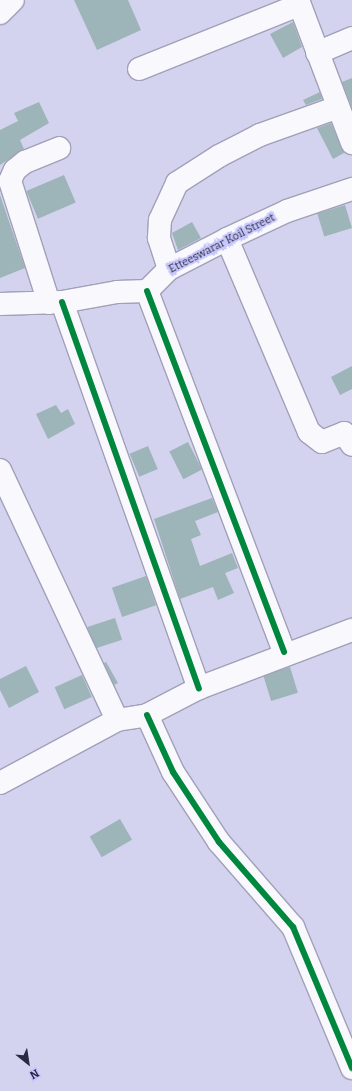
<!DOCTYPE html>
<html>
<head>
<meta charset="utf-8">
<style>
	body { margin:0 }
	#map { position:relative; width:352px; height:1091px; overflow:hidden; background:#d3d3ef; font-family:Bitter,serif }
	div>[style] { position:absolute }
	.building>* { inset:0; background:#9db4b8; transform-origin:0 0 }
	.roads { filter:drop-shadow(1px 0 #a1a0b9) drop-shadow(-1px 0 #a1a0b9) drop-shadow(0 1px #a1a0b9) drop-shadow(0 -1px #a1a0b9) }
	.minor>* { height:22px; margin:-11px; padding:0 11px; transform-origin:11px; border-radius:11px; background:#f8f8fd }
	.cycleway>* { height:6px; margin:-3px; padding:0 3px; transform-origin:3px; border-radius:3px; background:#00873e }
	span { translate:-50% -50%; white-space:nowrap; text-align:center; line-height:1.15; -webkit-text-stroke:4px #c7c6fc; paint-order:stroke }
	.street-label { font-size:11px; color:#2a2943 }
	.north { position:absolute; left:8px; top:1043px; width:40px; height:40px; -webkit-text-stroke:3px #c7c6fc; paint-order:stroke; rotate:150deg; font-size:11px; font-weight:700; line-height:16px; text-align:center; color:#2a2943 }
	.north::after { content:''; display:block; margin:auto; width:14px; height:18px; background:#2a2943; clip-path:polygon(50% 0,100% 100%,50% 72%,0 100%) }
</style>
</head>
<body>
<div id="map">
	<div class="building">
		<i style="clip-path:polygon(74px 0,128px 0,141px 30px,97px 50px)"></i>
		<i style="clip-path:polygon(293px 22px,302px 47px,283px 58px,270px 34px)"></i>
		<i style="clip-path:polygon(352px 78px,352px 108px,342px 82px)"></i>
		<i style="clip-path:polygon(320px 92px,322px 99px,306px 105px,303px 100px)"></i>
		<i style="clip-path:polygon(39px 102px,49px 123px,20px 140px,24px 149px,0 165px,0 130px,18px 121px,14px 113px)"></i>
		<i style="clip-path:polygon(331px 123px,344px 153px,333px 159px,317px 128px)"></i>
		<i style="left:64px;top:175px;width:30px;height:41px;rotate:67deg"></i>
		<i style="clip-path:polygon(0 195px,25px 268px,0 278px)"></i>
		<i style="left:345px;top:205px;width:24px;height:29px;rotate:73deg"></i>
		<i style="clip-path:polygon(192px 222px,201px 238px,178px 250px,172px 233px)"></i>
		<i style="clip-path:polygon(352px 366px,352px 389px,340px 395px,331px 377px)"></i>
		<i style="clip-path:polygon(56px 405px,61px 413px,68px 409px,75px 424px,48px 439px,36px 414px)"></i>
		<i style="left:188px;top:442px;width:31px;height:21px;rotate:63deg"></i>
		<i style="left:148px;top:446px;width:25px;height:20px;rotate:67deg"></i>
		<i style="clip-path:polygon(212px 498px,218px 512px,195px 521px,201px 535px,191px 539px,200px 566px,232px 553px,238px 568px,225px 573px,234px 593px,218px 600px,213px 587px,180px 599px,154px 519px)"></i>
		<i style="left:146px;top:576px;width:31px;height:36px;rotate:71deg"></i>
		<i style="left:115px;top:618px;width:23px;height:29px;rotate:72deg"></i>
		<i style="clip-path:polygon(106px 662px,118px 683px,114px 685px,104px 663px)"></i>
		<i style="clip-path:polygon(26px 666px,39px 692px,9px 708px,0 690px,0 679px)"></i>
		<i style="left:290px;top:667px;width:27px;height:28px;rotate:73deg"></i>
		<i style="left:82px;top:675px;width:24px;height:30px;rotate:66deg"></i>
		<i style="left:120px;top:819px;width:24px;height:35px;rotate:60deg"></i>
	</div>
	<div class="roads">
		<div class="minor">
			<i style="left:298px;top:0;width:153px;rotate:69.3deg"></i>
			<i style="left:0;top:13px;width:18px;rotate:-45deg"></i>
			<i style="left:317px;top:53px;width:38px;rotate:-23deg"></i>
			<i style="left:139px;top:69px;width:172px;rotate:-21.8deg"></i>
			<i style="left:227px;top:239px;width:210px;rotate:67deg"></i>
			<i style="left:309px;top:432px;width:16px;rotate:38deg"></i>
			<i style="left:322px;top:442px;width:24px;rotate:-22deg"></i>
			<i style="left:344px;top:433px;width:14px;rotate:56deg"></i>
			<i style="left:169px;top:269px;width:33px;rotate:-108deg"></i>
			<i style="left:159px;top:238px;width:18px;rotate:-87deg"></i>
			<i style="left:160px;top:220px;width:41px;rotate:-65.3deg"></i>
			<i style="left:177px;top:183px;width:50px;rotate:-32.7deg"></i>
			<i style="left:219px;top:156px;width:46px;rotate:-27.1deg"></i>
			<i style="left:260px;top:135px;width:83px;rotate:-19.7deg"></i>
			<i style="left:147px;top:291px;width:386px;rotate:69.2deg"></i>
			<i style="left:62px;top:302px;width:410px;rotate:70.5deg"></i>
			<i style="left:49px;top:303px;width:128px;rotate:-107.7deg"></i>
			<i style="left:10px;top:181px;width:12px;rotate:-66deg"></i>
			<i style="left:15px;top:170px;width:13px;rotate:-39deg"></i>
			<i style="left:25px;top:162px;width:37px;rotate:-22deg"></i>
			<i style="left:0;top:304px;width:62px;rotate:-1.8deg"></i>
			<i style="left:62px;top:302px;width:56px;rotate:-10.3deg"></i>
			<i style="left:117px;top:292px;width:30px;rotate:-2deg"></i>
			<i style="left:147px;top:291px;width:31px;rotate:-45deg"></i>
			<i style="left:169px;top:269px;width:65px;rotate:-27.3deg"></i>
			<i style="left:227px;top:239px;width:66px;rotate:-25deg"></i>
			<i style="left:287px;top:211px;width:69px;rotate:-18.7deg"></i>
			<i style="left:0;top:470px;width:276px;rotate:64.9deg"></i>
			<i style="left:147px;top:715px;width:63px;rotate:65.5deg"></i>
			<i style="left:173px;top:772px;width:84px;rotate:56.7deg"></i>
			<i style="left:219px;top:842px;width:113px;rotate:49deg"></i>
			<i style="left:293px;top:927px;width:153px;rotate:67.3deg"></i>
			<i style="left:0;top:783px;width:133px;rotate:-28.3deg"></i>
			<i style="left:117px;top:720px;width:30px;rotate:-9deg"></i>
			<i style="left:147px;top:715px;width:59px;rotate:-27.4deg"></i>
			<i style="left:199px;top:688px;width:164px;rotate:-20.8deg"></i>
		</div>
	</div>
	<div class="cycleway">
		<i style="left:147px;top:291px;width:386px;rotate:69.2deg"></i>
		<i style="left:62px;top:302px;width:410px;rotate:70.5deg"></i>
		<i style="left:147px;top:715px;width:63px;rotate:65.5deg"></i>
		<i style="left:173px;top:772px;width:84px;rotate:56.7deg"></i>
		<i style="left:219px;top:842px;width:113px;rotate:49deg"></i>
		<i style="left:293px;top:927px;width:153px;rotate:67.3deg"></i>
	</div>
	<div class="street-label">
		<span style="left:222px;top:244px;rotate:-27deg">Etteeswarar Koil Street</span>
	</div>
	<div class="north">N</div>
</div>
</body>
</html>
